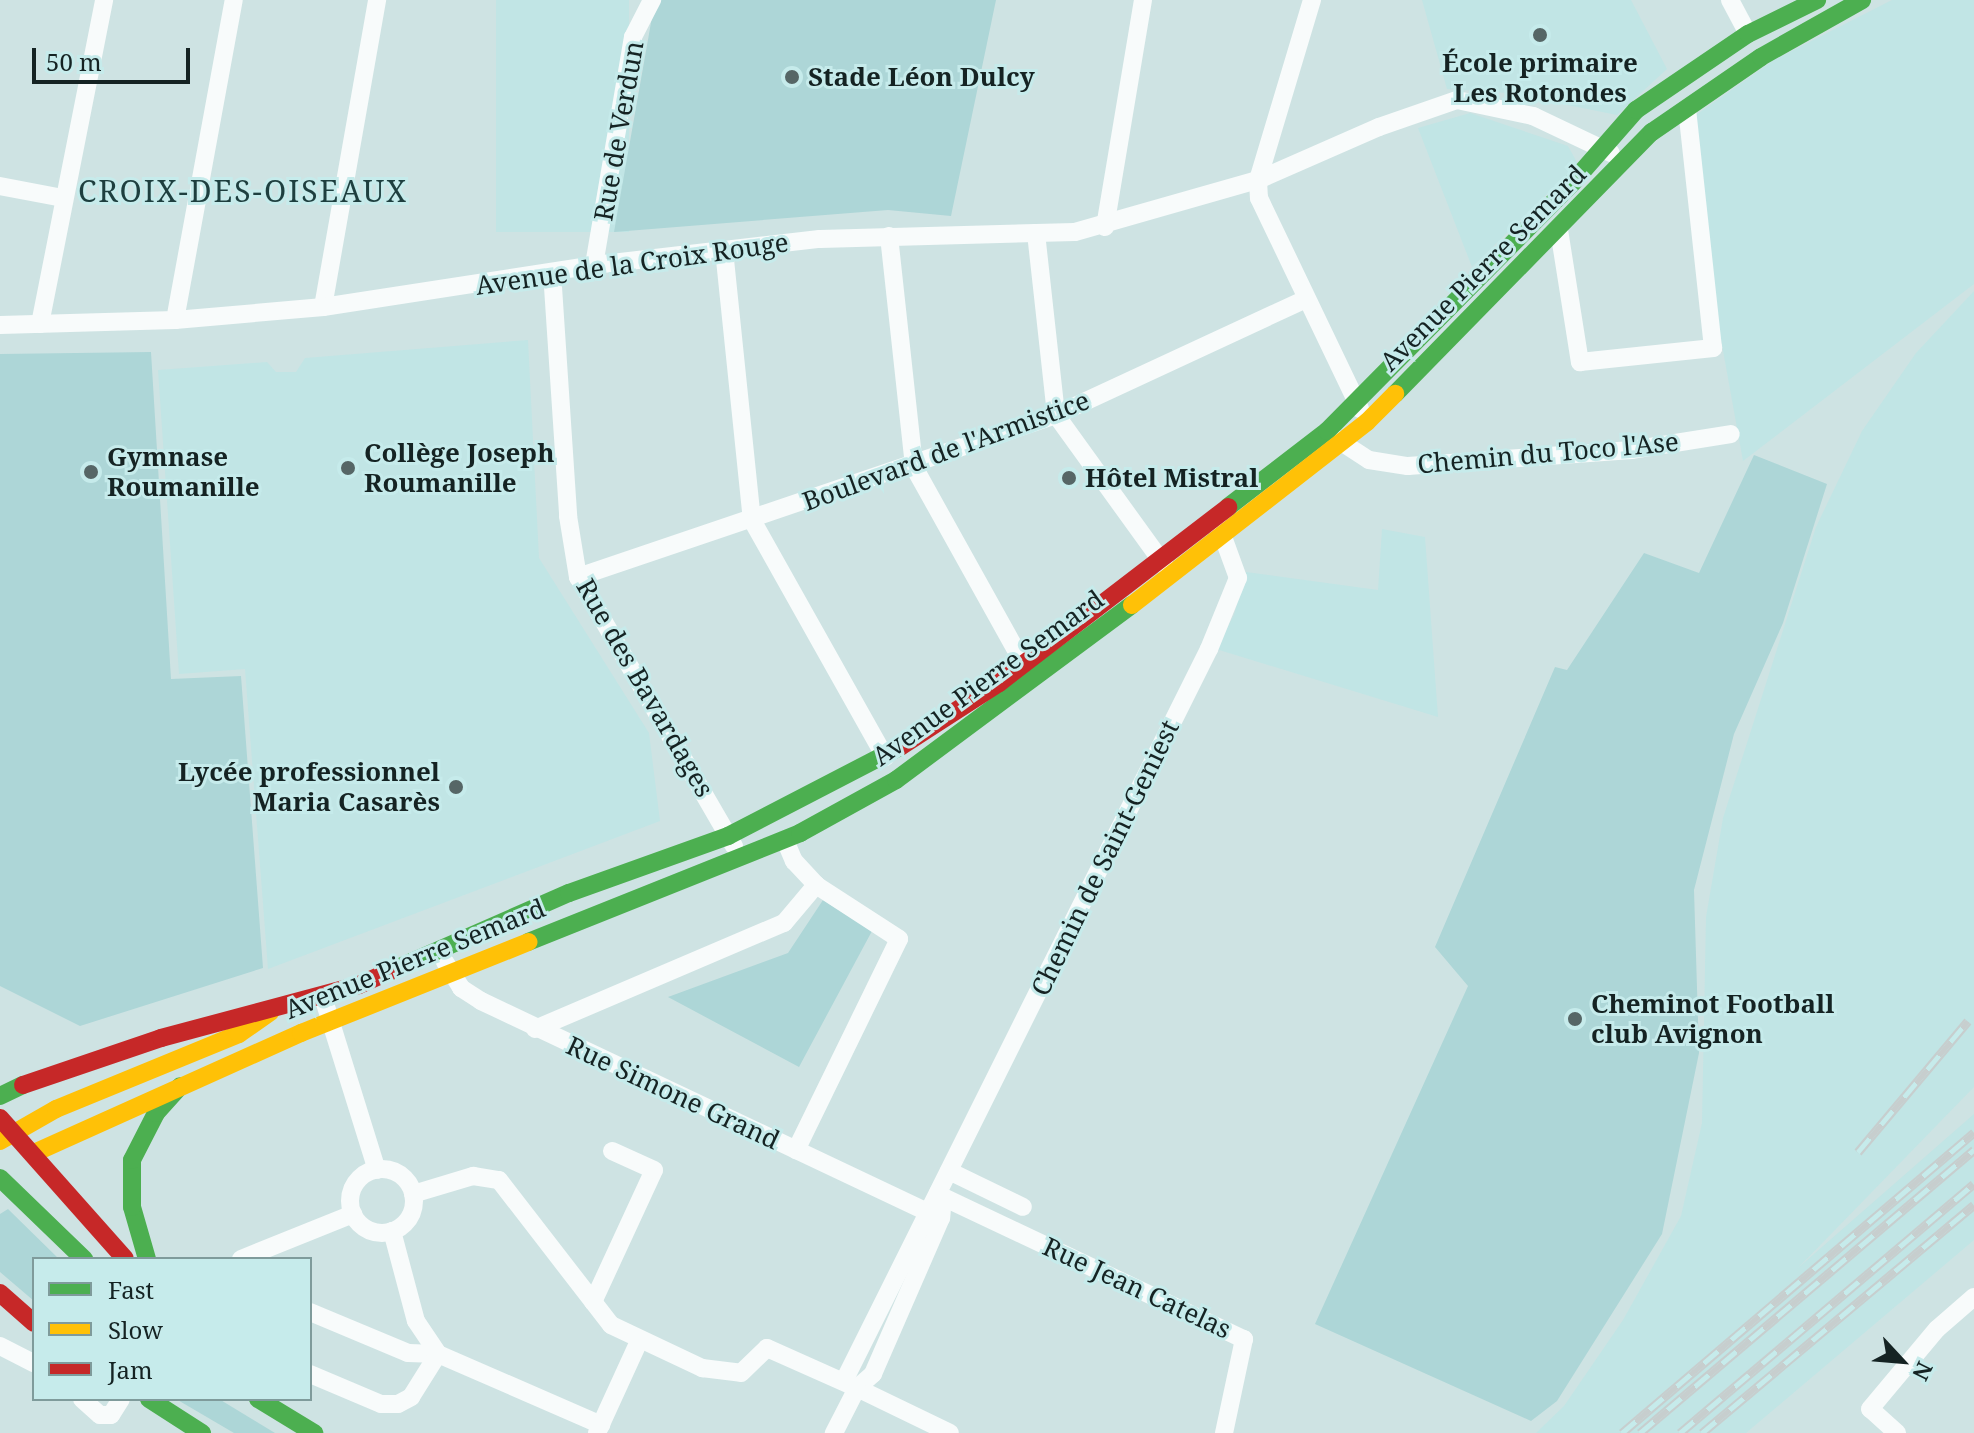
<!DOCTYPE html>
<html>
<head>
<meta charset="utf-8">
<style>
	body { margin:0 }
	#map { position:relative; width:1974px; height:1433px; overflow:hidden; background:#cee3e3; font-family:"Noto Serif",serif }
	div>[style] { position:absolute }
	.built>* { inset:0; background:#c1e5e5; transform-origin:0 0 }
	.green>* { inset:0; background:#add6d7 }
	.street>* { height:18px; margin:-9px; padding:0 9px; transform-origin:9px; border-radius:9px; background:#f8fbfb }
	.street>.ring { margin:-9px; padding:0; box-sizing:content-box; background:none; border:18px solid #f8fbfb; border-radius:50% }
	.fast>* { height:18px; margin:-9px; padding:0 9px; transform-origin:9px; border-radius:9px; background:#4caf50 }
	.slow>* { height:18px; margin:-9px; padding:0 9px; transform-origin:9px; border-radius:9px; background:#ffc107 }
	.jam>* { height:18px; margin:-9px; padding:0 9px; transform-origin:9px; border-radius:9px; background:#c62828 }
	.rail>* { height:9px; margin-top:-4.5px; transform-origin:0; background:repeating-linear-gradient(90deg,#c6ebeb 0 18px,#c7cece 0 36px); box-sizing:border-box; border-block:2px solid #c7cece }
	.dots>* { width:22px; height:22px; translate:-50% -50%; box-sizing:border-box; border:4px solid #c6ebeb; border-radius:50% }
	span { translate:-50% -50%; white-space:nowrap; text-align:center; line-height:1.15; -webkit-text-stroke:6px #c6ebeb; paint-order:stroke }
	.poi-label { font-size:26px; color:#152323; font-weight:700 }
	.left { translate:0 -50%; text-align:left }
	.right { translate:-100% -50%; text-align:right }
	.street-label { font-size:26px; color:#152323 }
	.quarter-label { font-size:30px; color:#1e3f3f; letter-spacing:2px }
	.legend { position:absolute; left:32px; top:1257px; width:280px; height:144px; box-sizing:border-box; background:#c6ebeb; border:2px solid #7f9b9b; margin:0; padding:10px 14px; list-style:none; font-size:24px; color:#152323 }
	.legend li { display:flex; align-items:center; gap:16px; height:40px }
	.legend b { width:40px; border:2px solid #7f9b9b }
	.north { position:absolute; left:1862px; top:1321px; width:80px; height:80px; -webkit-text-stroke:6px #c6ebeb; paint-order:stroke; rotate:116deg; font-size:22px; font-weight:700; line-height:32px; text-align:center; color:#152323 }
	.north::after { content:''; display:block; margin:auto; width:28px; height:36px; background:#152323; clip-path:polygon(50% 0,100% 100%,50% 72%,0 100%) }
	.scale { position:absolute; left:32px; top:48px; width:158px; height:36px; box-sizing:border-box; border:4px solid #152323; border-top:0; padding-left:10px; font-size:24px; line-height:28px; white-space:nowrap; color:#152323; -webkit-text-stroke:6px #c6ebeb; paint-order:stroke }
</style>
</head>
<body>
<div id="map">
	<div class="built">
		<i style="left:496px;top:0;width:133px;height:232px"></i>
		<i style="clip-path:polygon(1422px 0,1631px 0,1667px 69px,1617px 115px,1508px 93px,1447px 89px)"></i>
		<i style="clip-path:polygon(1892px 0,1974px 0,1974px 284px,1743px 461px,1718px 323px,1693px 117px,1774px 60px)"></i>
		<i style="clip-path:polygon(1470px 113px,1568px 146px,1578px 164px,1472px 267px,1418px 128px)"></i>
		<i style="clip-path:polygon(1974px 291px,1974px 1087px,1798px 1268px,1974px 1114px,1974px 1240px,1746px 1433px,1536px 1433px,1564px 1406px,1623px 1320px,1681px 1216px,1702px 1123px,1706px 917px,1723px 818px,1816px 527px,1862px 431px,1916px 353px)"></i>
		<i style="clip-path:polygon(528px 340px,539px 558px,649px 733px,660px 821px,268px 969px,245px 669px,179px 674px,158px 370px,267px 362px,276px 372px,296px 372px,305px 358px)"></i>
		<i style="clip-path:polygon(1382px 529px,1425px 537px,1438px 717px,1216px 649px,1234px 615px,1246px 572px,1378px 590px)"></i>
	</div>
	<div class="green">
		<i style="clip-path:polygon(655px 0,996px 0,951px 216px,888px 210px,614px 232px)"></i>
		<i style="clip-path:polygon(151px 352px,171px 679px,241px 676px,263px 968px,80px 1026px,0 986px,0 354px)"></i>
		<i style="clip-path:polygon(1754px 455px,1827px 484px,1783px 623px,1734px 734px,1694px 890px,1699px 1053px,1662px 1234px,1557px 1401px,1531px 1421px,1315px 1324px,1468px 986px,1435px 947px,1555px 667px,1567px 670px,1644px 553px,1699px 573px)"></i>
		<i style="clip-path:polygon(823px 900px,872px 931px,799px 1067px,668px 997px,788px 953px)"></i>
		<i style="clip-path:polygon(8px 1209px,59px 1259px,34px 1259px,34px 1301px,0 1272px,0 1214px)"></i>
		<i style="clip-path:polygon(176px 1399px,219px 1399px,275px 1433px,234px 1433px)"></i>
	</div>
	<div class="street">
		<i style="left:1312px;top:0;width:188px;rotate:106.7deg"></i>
		<i style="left:1258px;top:180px;width:18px;rotate:87deg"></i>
		<i style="left:1259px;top:198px;width:234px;rotate:64.4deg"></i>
		<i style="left:1730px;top:0;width:38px;rotate:62deg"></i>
		<i style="left:0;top:186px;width:64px;rotate:10.8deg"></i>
		<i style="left:1105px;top:227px;width:230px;rotate:-80.5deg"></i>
		<i style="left:1559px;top:230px;width:134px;rotate:81deg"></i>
		<i style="left:1580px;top:362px;width:134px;rotate:-6deg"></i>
		<i style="left:1713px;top:348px;width:239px;rotate:-96.2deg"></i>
		<i style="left:1036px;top:233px;width:183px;rotate:83.7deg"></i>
		<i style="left:1056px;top:415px;width:190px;rotate:54.2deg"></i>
		<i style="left:889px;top:236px;width:232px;rotate:83.8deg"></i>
		<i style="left:914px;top:467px;width:237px;rotate:60.9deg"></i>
		<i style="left:724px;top:250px;width:271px;rotate:84.1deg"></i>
		<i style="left:752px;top:520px;width:272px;rotate:60.7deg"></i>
		<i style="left:594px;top:265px;width:231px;rotate:-80.3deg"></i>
		<i style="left:633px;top:37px;width:42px;rotate:-62.8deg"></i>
		<i style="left:552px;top:272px;width:245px;rotate:86.2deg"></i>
		<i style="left:568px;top:516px;width:62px;rotate:80.7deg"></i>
		<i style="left:578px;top:577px;width:311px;rotate:59.9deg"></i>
		<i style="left:323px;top:307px;width:312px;rotate:-80deg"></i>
		<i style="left:175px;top:320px;width:325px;rotate:-79.6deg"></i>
		<i style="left:40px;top:324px;width:330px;rotate:-78.8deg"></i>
		<i style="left:0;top:325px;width:175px;rotate:-1.6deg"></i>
		<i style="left:175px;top:320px;width:149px;rotate:-5deg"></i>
		<i style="left:323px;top:307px;width:274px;rotate:-8.8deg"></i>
		<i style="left:594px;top:265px;width:227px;rotate:-6.6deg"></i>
		<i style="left:820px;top:239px;width:255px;rotate:-1.6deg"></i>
		<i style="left:1075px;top:232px;width:190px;rotate:-15.9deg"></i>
		<i style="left:1258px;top:180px;width:132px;rotate:-23.7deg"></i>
		<i style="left:1379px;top:127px;width:83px;rotate:-19.1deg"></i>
		<i style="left:1457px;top:100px;width:78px;rotate:11.9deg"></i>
		<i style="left:1533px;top:116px;width:86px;rotate:25.4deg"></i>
		<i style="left:1332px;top:436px;width:44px;rotate:33deg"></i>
		<i style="left:1369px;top:460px;width:39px;rotate:9deg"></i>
		<i style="left:1408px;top:466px;width:224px;rotate:-4.1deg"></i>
		<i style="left:1631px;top:450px;width:101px;rotate:-9.1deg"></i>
		<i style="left:578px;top:577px;width:505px;rotate:-18.72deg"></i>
		<i style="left:1056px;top:415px;width:273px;rotate:-24.9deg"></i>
		<i style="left:785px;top:840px;width:23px;rotate:67deg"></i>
		<i style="left:794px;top:861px;width:33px;rotate:47deg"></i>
		<i style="left:816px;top:885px;width:99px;rotate:33deg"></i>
		<i style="left:899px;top:939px;width:235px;rotate:116deg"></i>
		<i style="left:445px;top:962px;width:31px;rotate:58deg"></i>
		<i style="left:461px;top:988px;width:24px;rotate:33deg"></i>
		<i style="left:481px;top:1001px;width:494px;rotate:25.3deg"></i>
		<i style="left:323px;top:997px;width:181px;rotate:72.7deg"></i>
		<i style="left:535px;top:1029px;width:271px;rotate:-23.1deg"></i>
		<i style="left:784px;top:923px;width:50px;rotate:-49.9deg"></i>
		<i class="ring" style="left:350px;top:1169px;width:46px;height:46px"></i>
		<i style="left:949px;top:1171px;width:82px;rotate:25.9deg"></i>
		<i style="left:938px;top:1193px;width:6px;rotate:39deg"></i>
		<i style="left:943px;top:1197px;width:21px;rotate:95deg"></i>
		<i style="left:941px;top:1218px;width:170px;rotate:113.6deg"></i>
		<i style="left:873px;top:1374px;width:21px;rotate:139deg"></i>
		<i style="left:857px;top:1388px;width:103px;rotate:25.8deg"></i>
		<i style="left:413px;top:1194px;width:63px;rotate:-16.7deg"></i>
		<i style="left:473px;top:1176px;width:26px;rotate:9deg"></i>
		<i style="left:499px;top:1180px;width:183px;rotate:52.3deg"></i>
		<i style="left:611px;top:1325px;width:101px;rotate:25.3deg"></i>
		<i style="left:702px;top:1368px;width:39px;rotate:7deg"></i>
		<i style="left:741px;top:1373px;width:36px;rotate:-44deg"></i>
		<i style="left:767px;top:1348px;width:98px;rotate:24deg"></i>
		<i style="left:857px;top:1388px;width:51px;rotate:117.1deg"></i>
		<i style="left:943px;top:1197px;width:333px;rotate:25.3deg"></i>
		<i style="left:1244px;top:1339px;width:96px;rotate:102deg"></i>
		<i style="left:392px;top:1231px;width:93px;rotate:75.1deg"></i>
		<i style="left:416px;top:1321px;width:40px;rotate:56deg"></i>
		<i style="left:438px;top:1354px;width:178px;rotate:23.5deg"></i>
		<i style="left:241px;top:1259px;width:121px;rotate:-21.9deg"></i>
		<i style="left:593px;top:1302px;width:145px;rotate:-65.2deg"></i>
		<i style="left:654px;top:1170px;width:46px;rotate:-155.7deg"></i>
		<i style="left:310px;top:1312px;width:106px;rotate:22.7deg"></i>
		<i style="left:408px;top:1353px;width:30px;rotate:2deg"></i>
		<i style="left:0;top:1346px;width:38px;rotate:27deg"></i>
		<i style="left:310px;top:1374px;width:77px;rotate:22.9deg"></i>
		<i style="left:381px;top:1404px;width:17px"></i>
		<i style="left:398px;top:1404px;width:15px;rotate:-28deg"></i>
		<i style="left:411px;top:1397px;width:51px;rotate:-57.9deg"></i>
		<i style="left:844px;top:1381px;width:818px;rotate:-63.5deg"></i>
		<i style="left:1209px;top:649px;width:77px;rotate:-67.8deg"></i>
		<i style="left:1238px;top:578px;width:59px;rotate:-110deg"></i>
		<i style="left:82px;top:1399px;width:24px;rotate:42deg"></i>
		<i style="left:100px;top:1415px;width:11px"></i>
		<i style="left:111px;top:1415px;width:19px;rotate:-58deg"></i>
		<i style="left:597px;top:1433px;width:103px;rotate:-65.4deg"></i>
		<i style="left:1897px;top:1433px;width:36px;rotate:-138deg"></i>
		<i style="left:1870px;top:1409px;width:104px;rotate:-50.1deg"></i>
		<i style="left:1937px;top:1329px;width:49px;rotate:-40.9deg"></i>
	</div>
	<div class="fast">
		<i style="left:1395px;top:394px;width:367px;rotate:-45.6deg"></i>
		<i style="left:1652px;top:132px;width:132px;rotate:-34.5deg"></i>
		<i style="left:1761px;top:57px;width:116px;rotate:-29.4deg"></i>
		<i style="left:1228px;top:507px;width:125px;rotate:-37.5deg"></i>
		<i style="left:1327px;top:431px;width:350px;rotate:-45.3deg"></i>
		<i style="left:1573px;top:182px;width:96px;rotate:-48.8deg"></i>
		<i style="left:1636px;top:110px;width:135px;rotate:-34.2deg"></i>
		<i style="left:1748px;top:34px;width:77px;rotate:-26.2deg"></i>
		<i style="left:528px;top:942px;width:293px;rotate:-21.8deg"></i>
		<i style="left:800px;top:833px;width:110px;rotate:-28.9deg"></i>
		<i style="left:896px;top:780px;width:294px;rotate:-36.6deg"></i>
		<i style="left:391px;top:971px;width:194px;rotate:-23.7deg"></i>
		<i style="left:569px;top:893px;width:169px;rotate:-19.7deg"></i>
		<i style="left:728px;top:836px;width:194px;rotate:-27.4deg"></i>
		<i style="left:0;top:1096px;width:25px;rotate:-26deg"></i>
		<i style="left:0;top:1178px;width:117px;rotate:44deg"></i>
		<i style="left:147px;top:1259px;width:54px;rotate:-106.1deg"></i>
		<i style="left:132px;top:1207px;width:47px;rotate:-90deg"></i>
		<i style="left:132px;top:1160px;width:53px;rotate:-62.9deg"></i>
		<i style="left:156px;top:1113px;width:36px;rotate:-48deg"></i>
		<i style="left:149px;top:1399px;width:63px;rotate:32.7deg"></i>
		<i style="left:258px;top:1399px;width:66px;rotate:31.3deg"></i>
	</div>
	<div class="slow">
		<i style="left:1132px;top:605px;width:298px;rotate:-37.9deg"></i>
		<i style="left:1367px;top:422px;width:40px;rotate:-45deg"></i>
		<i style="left:0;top:1141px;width:64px;rotate:-29.7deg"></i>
		<i style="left:56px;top:1109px;width:198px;rotate:-22.3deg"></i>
		<i style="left:239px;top:1034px;width:38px;rotate:-35deg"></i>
		<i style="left:34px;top:1153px;width:293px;rotate:-24.2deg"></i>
		<i style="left:301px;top:1033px;width:245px;rotate:-21.8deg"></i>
	</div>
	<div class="jam">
		<i style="left:900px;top:747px;width:118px;rotate:-32.9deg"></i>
		<i style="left:999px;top:683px;width:289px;rotate:-37.5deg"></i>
		<i style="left:23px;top:1085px;width:146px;rotate:-18.8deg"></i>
		<i style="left:161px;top:1038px;width:205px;rotate:-15deg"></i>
		<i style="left:359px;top:985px;width:35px;rotate:-24deg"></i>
		<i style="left:0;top:1118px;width:188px;rotate:48.4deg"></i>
		<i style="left:0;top:1293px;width:45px;rotate:41.4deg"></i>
	</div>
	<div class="rail">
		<i style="left:1858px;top:1152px;width:171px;rotate:-50deg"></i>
		<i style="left:1622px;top:1433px;width:463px;rotate:-40.5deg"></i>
		<i style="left:1640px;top:1433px;width:438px;rotate:-40.3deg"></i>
		<i style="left:1680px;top:1433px;width:385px;rotate:-40.3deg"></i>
		<i style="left:1702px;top:1433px;width:355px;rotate:-40deg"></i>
	</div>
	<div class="dots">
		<i style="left:1540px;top:35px;background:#566666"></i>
		<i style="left:792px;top:77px;background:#566666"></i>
		<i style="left:348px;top:468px;background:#566666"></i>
		<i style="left:91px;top:472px;background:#566666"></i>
		<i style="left:1069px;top:478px;background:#566666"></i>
		<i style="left:456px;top:787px;background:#566666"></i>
		<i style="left:1575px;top:1019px;background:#566666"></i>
	</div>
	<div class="poi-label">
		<span style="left:1540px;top:78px">École primaire<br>Les Rotondes</span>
		<span class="left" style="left:808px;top:77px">Stade Léon Dulcy</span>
		<span class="left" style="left:364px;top:468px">Collège Joseph<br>Roumanille</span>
		<span class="left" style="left:107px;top:472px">Gymnase<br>Roumanille</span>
		<span class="left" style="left:1085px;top:478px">Hôtel Mistral</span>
		<span class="right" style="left:440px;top:787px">Lycée professionnel<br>Maria Casarès</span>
		<span class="left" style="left:1591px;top:1019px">Cheminot Football<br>club Avignon</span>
	</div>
	<div class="street-label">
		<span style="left:619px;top:131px;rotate:-80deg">Rue de Verdun</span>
		<span style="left:632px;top:264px;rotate:-8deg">Avenue de la Croix Rouge</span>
		<span style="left:1483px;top:268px;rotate:-45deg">Avenue Pierre Semard</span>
		<span style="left:946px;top:451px;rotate:-20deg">Boulevard de l'Armistice</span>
		<span style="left:1548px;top:453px;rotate:-5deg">Chemin du Toco l'Ase</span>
		<span style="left:988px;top:678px;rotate:-36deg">Avenue Pierre Semard</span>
		<span style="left:645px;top:688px;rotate:60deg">Rue des Bavardages</span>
		<span style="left:1105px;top:858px;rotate:-64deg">Chemin de Saint-Geniest</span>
		<span style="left:415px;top:959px;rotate:-22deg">Avenue Pierre Semard</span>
		<span style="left:673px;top:1093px;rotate:25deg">Rue Simone Grand</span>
		<span style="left:1137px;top:1288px;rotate:25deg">Rue Jean Catelas</span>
	</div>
	<div class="quarter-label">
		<span style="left:243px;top:191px">CROIX-DES-OISEAUX</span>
	</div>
	<ul class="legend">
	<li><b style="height:10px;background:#4caf50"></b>Fast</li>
	<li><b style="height:10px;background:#ffc107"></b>Slow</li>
	<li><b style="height:10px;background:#c62828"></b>Jam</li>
	</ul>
	<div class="north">N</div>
	<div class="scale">50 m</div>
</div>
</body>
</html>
